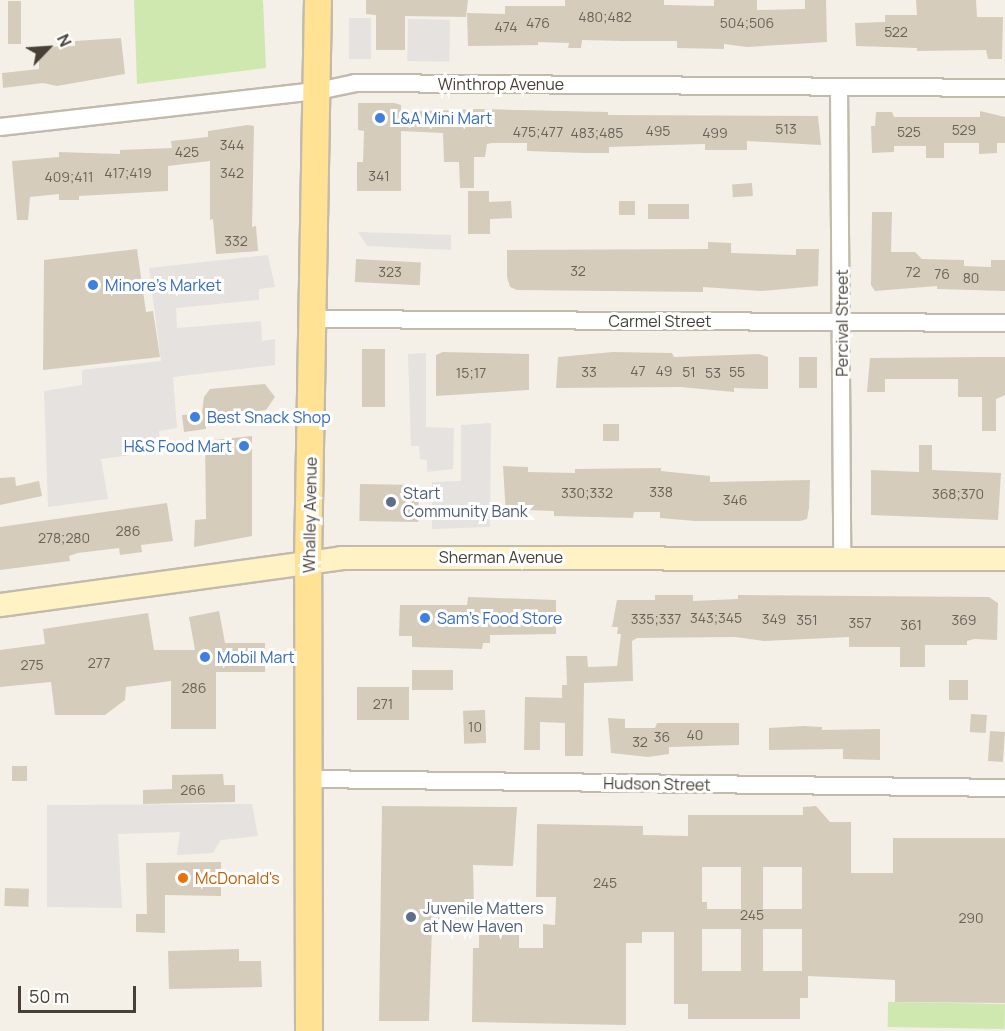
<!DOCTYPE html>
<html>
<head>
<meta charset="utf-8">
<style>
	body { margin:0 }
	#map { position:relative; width:1005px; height:1031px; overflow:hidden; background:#f4f0e7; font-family:Manrope,sans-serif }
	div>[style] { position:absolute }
	.green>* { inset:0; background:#cee8af; transform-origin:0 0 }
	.parking>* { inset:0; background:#e5e2df; transform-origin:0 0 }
	.building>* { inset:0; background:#d5ccbc; transform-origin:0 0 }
	.roads { filter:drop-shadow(2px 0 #c2bbac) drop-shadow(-2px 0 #c2bbac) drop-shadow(0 2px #c2bbac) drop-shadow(0 -2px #c2bbac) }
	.minor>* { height:16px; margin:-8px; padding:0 8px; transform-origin:8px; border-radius:8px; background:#fff }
	.secondary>* { height:22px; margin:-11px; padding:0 11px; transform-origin:11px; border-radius:11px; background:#fff2c5 }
	.primary>* { height:26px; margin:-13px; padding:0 13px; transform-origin:13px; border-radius:13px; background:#ffe294 }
	.dots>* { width:16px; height:16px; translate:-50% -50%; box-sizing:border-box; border:3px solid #fff; border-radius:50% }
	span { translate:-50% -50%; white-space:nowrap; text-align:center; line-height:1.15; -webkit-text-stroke:6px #fff; paint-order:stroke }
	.number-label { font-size:14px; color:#6a6358 }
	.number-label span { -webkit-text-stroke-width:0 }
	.street-label { font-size:16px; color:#474036 }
	.shop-label { font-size:16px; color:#366cbe }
	.left { translate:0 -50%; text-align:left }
	.right { translate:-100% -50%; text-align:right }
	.service-label { font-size:16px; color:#4e5e75 }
	.food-label { font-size:16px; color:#c56008 }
	.north { position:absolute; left:18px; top:18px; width:60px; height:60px; -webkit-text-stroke:4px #fff; paint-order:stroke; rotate:65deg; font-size:16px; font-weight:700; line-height:24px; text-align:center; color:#474036 }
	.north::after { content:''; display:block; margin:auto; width:21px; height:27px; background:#474036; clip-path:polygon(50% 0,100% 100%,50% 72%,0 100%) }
	.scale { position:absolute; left:18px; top:986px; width:118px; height:27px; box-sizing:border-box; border:3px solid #474036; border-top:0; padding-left:8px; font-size:18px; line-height:21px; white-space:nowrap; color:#474036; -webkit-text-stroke:4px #fff; paint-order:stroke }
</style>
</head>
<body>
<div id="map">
	<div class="green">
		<i style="clip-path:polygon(134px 0,263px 0,266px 68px,137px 84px)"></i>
		<i style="left:888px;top:1002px;width:117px;height:25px;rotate:1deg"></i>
	</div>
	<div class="parking">
		<i style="left:349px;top:18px;width:22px;height:41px"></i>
		<i style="left:408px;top:19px;width:42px;height:42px;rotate:1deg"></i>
		<i style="clip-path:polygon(358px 232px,451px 235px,451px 250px,367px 246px)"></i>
		<i style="clip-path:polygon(268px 255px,275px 287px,259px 289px,259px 300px,176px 308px,177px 328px,261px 321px,262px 341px,275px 339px,275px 365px,173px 377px,177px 428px,159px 431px,161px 451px,101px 459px,108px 499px,48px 507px,44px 391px,82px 385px,82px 370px,161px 361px,149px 268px)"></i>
		<i style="clip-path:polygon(426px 353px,426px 427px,454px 428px,453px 469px,427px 472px,427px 460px,420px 459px,419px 446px,411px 446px,408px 354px)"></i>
		<i style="clip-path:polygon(491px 423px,490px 527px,432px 529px,432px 482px,461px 481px,461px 425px)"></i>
		<i style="clip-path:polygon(252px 804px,258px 836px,221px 840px,213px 853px,177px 855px,180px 832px,118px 834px,122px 908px,47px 907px,47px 805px)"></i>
	</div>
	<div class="building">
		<i style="clip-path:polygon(366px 0,468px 0,466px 17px,405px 16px,405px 50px,376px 50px,376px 15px,366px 14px)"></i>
		<i style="clip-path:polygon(565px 0,664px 0,664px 5px,714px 6px,714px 0,757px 0,757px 10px,805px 9px,805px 0,826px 0,827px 42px,747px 47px,724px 44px,724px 49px,677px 48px,677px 41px,623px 41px,582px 40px,581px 48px,568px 48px,569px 43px,538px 42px,538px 45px,468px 46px,467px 13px,505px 14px,505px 6px,565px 6px)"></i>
		<i style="clip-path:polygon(916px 0,976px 0,977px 17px,1003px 17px,1002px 59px,988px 59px,986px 50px,917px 51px,917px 48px,856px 46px,855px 23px,885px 22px,885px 15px,917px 15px)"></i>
		<i style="left:8px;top:1px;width:13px;height:43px"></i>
		<i style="clip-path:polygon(121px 38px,125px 74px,57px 86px,43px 83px,3px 88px,2px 73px,39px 69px,39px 47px,75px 46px,75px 41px)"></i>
		<i style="clip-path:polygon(358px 103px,394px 103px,401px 105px,401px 112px,479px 109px,608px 112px,608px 115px,818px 116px,821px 145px,747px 141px,747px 150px,705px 150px,705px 144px,669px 145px,609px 147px,609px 153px,585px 153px,527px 151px,527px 143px,492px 143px,487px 144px,485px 157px,474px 157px,474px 188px,460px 188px,459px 162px,444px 162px,443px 133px,401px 131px,401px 191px,357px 191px,357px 162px,363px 162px,364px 131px,358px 130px)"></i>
		<i style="clip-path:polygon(980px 111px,1005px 117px,1005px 143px,997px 143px,997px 153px,979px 154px,979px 143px,944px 143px,944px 158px,926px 158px,926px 146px,894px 146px,894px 152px,872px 153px,871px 126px,875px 126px,876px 112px,892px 112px,894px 117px,980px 117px)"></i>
		<i style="clip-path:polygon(248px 125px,254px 126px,252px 227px,256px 226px,258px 251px,216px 254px,213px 219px,210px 220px,210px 161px,168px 166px,168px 191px,79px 196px,79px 200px,59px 200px,59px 194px,30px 197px,28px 220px,17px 220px,12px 161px,59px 157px,59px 152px,120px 154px,120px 150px,172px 148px,171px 141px,208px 137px,208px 131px)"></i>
		<i style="left:752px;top:183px;width:13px;height:20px;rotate:86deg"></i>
		<i style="clip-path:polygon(468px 191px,489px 191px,489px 202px,511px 201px,512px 218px,490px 219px,490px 234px,468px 234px)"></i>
		<i style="left:619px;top:201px;width:16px;height:14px"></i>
		<i style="left:648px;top:204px;width:41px;height:15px"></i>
		<i style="clip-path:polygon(872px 212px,892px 212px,891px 252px,915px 252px,922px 259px,964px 260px,964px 266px,991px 267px,991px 260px,1005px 260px,1005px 291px,937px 289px,937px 286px,875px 291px,871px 285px)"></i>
		<i style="clip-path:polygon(708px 242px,731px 243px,731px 253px,796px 255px,796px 249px,819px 249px,818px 286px,761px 291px,703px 287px,703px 292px,517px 290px,510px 287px,507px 277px,507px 250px,708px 249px)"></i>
		<i style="clip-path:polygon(137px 249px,146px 312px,153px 311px,160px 357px,43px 370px,44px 260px)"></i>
		<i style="left:356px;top:259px;width:65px;height:23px;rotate:3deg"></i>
		<i style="left:362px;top:349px;width:23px;height:58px"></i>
		<i style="clip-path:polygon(443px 352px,529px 354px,529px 390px,436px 396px,436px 355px)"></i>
		<i style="clip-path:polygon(613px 352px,672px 353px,674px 357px,759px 354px,768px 357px,768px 389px,734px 388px,734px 392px,680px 387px,556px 388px,558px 357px)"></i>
		<i style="left:799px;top:357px;width:18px;height:31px"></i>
		<i style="clip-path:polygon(989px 357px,1005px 357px,1005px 395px,996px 399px,996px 431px,982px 431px,982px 397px,958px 397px,958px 379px,885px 379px,885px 392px,867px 392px,870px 358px)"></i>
		<i style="clip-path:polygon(265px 384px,275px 397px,266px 410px,205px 417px,206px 429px,184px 432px,182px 415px,202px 413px,204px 397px,210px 389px)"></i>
		<i style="left:603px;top:424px;width:16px;height:17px"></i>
		<i style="clip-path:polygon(252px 436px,252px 536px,194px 547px,195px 520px,206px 519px,205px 441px)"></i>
		<i style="clip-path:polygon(919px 445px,932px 445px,932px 470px,1001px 473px,998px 520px,871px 515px,871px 470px,919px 472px)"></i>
		<i style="clip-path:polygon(503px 466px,528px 467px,528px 472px,575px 473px,575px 469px,661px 468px,661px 471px,710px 476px,710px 482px,810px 480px,809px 508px,807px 519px,800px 521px,695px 521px,660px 518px,660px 512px,634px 512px,633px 518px,554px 516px,554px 511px,525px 510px,524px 515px,506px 515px)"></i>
		<i style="clip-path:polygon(15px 477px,16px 486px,39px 481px,42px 496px,0 505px,0 478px)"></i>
		<i style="left:360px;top:484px;width:59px;height:37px;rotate:1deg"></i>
		<i style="clip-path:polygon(167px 503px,173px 541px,141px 545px,142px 552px,120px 555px,119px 548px,78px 553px,69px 556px,70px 561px,0 570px,0 527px)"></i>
		<i style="clip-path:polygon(655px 595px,693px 595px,693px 601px,738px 599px,738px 595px,989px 597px,998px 603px,997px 640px,974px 639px,967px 641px,967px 645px,925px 645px,925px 667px,900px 667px,900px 647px,849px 647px,849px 637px,764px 641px,735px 637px,637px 638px,632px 641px,633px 681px,584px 683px,583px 756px,565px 756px,565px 723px,540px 722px,540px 750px,524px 750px,525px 697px,562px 698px,562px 685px,567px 685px,566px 656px,587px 656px,588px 667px,617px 666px,621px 634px,617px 634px,618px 627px,612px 627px,617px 600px,655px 600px)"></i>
		<i style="clip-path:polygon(468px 597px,556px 600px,556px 634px,490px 635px,490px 643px,483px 643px,482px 649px,412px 647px,412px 636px,399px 636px,400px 605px,467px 605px)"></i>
		<i style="clip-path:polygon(219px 611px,225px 643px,265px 643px,265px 672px,216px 672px,216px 729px,171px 729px,171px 681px,126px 687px,125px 700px,105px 715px,55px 715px,51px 682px,0 687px,0 650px,45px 644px,43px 629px,148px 613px,154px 650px,195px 650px,189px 617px)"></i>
		<i style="left:412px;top:670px;width:41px;height:20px"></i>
		<i style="left:949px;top:680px;width:19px;height:20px"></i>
		<i style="left:357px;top:687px;width:52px;height:33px"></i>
		<i style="left:485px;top:710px;width:33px;height:22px;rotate:88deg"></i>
		<i style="left:971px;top:714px;width:16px;height:18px;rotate:4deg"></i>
		<i style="clip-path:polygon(608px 718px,625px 719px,625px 728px,655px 728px,657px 723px,739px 723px,739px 745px,669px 747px,669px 754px,648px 757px,611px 753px)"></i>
		<i style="clip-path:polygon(803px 726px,822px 727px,822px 730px,880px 729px,880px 760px,843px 759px,843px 749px,769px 750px,769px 728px)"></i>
		<i style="left:990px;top:731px;width:15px;height:30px;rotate:4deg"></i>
		<i style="left:12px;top:766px;width:15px;height:15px"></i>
		<i style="clip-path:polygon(223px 774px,224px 785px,235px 785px,235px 802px,143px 804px,143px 790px,172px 789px,172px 775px)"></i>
		<i style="clip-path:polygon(382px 806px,517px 807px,513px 866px,473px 865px,474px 908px,453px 907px,432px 925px,429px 1021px,379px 1021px)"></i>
		<i style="clip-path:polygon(evenodd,816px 806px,830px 822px,851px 822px,851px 873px,893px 873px,893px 838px,1005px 838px,1005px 1003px,895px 1002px,895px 980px,808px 976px,808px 998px,800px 998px,800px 1019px,688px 1019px,688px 1004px,674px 1004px,674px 932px,642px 932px,642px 943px,626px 943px,626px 1025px,472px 1022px,473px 948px,479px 948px,479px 935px,519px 935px,519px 948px,543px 948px,543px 924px,555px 925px,556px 897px,536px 897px,537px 824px,643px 826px,643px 835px,688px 836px,688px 815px,803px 815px,803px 807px,816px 806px,702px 867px,741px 867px,741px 909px,707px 909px,707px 902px,702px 902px,702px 867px,816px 806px,763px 867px,802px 867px,802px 909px,763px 909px,763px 867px,816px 806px,702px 929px,741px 929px,741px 971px,702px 971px,702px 929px,816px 806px,763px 929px,802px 929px,802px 971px,763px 971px,763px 929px)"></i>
		<i style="clip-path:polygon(221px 862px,221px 896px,165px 895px,165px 933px,136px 932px,136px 914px,147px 914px,146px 863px)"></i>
		<i style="left:5px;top:888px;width:24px;height:18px;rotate:2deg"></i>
		<i style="clip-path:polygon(239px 949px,239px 961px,261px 961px,262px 987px,169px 989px,168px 951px)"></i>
	</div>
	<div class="roads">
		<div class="minor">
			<i style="left:839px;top:87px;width:472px;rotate:89.6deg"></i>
			<i style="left:0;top:127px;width:320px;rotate:-6.5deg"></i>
			<i style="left:318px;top:91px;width:38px;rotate:-12deg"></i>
			<i style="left:355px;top:83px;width:650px;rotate:0.44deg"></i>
			<i style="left:315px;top:319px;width:690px;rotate:0.33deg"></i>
			<i style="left:310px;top:779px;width:695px;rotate:0.74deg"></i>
		</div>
		<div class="secondary">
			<i style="left:0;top:605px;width:344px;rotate:-7.8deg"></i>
			<i style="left:341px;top:558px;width:664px;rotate:0.09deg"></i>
		</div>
		<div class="primary">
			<i style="left:309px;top:1031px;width:470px;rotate:-90.1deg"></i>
			<i style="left:308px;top:561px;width:561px;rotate:-88.98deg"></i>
		</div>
	</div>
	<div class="dots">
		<i style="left:380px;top:118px;background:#3f7fe0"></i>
		<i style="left:93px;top:285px;background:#3f7fe0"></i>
		<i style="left:195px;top:417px;background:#3f7fe0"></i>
		<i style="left:244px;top:446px;background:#3f7fe0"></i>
		<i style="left:391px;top:502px;background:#5c6f8a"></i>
		<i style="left:425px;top:618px;background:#3f7fe0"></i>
		<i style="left:205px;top:657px;background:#3f7fe0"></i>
		<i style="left:183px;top:878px;background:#e8710a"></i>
		<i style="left:411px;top:917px;background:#5c6f8a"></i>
	</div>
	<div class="number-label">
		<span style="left:605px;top:17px">480;482</span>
		<span style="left:538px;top:23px">476</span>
		<span style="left:747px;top:23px">504;506</span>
		<span style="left:506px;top:27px">474</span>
		<span style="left:896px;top:32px">522</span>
		<span style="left:786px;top:129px">513</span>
		<span style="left:964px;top:130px">529</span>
		<span style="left:658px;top:131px">495</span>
		<span style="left:538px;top:132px">475;477</span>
		<span style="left:909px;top:132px">525</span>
		<span style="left:597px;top:133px">483;485</span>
		<span style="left:715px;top:133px">499</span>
		<span style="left:232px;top:145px">344</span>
		<span style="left:187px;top:152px">425</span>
		<span style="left:128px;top:173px">417;419</span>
		<span style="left:232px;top:173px">342</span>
		<span style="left:379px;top:176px">341</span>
		<span style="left:69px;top:177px">409;411</span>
		<span style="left:236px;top:241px">332</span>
		<span style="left:578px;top:271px">32</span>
		<span style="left:390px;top:272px">323</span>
		<span style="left:913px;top:272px">72</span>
		<span style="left:942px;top:274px">76</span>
		<span style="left:971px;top:278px">80</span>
		<span style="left:638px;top:371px">47</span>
		<span style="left:664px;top:371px">49</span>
		<span style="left:589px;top:372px">33</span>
		<span style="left:689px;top:372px">51</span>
		<span style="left:737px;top:372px">55</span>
		<span style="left:471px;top:373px">15;17</span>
		<span style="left:713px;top:373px">53</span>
		<span style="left:661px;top:492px">338</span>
		<span style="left:587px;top:493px">330;332</span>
		<span style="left:958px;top:494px">368;370</span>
		<span style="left:735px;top:500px">346</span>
		<span style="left:128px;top:531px">286</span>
		<span style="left:64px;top:538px">278;280</span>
		<span style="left:716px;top:618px">343;345</span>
		<span style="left:656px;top:619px">335;337</span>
		<span style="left:774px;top:619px">349</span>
		<span style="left:807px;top:620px">351</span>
		<span style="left:964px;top:620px">369</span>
		<span style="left:860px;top:623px">357</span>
		<span style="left:911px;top:625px">361</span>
		<span style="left:99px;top:663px">277</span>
		<span style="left:32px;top:665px">275</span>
		<span style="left:194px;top:688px">286</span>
		<span style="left:383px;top:704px">271</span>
		<span style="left:475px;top:727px">10</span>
		<span style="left:695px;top:735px">40</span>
		<span style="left:662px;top:737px">36</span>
		<span style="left:640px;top:742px">32</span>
		<span style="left:193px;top:790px">266</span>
		<span style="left:605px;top:883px">245</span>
		<span style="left:752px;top:915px">245</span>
		<span style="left:971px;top:918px">290</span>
	</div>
	<div class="street-label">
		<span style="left:501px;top:84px">Winthrop Avenue</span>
		<span style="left:660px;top:321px">Carmel Street</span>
		<span style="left:842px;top:323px;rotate:-90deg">Percival Street</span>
		<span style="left:310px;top:515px;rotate:-89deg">Whalley Avenue</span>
		<span style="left:501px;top:557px">Sherman Avenue</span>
		<span style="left:657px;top:784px;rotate:1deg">Hudson Street</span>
	</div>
	<div class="shop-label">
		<span class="left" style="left:392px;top:118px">L&amp;A Mini Mart</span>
		<span class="left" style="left:105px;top:285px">Minore's Market</span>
		<span class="left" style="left:207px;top:417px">Best Snack Shop</span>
		<span class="right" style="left:232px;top:446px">H&amp;S Food Mart</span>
		<span class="left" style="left:437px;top:618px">Sam's Food Store</span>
		<span class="left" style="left:217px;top:657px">Mobil Mart</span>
	</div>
	<div class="service-label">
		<span class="left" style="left:403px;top:502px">Start<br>Community Bank</span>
		<span class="left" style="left:423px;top:917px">Juvenile Matters<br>at New Haven</span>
	</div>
	<div class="food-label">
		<span class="left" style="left:195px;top:878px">McDonald's</span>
	</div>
	<div class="north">N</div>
	<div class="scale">50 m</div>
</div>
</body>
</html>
